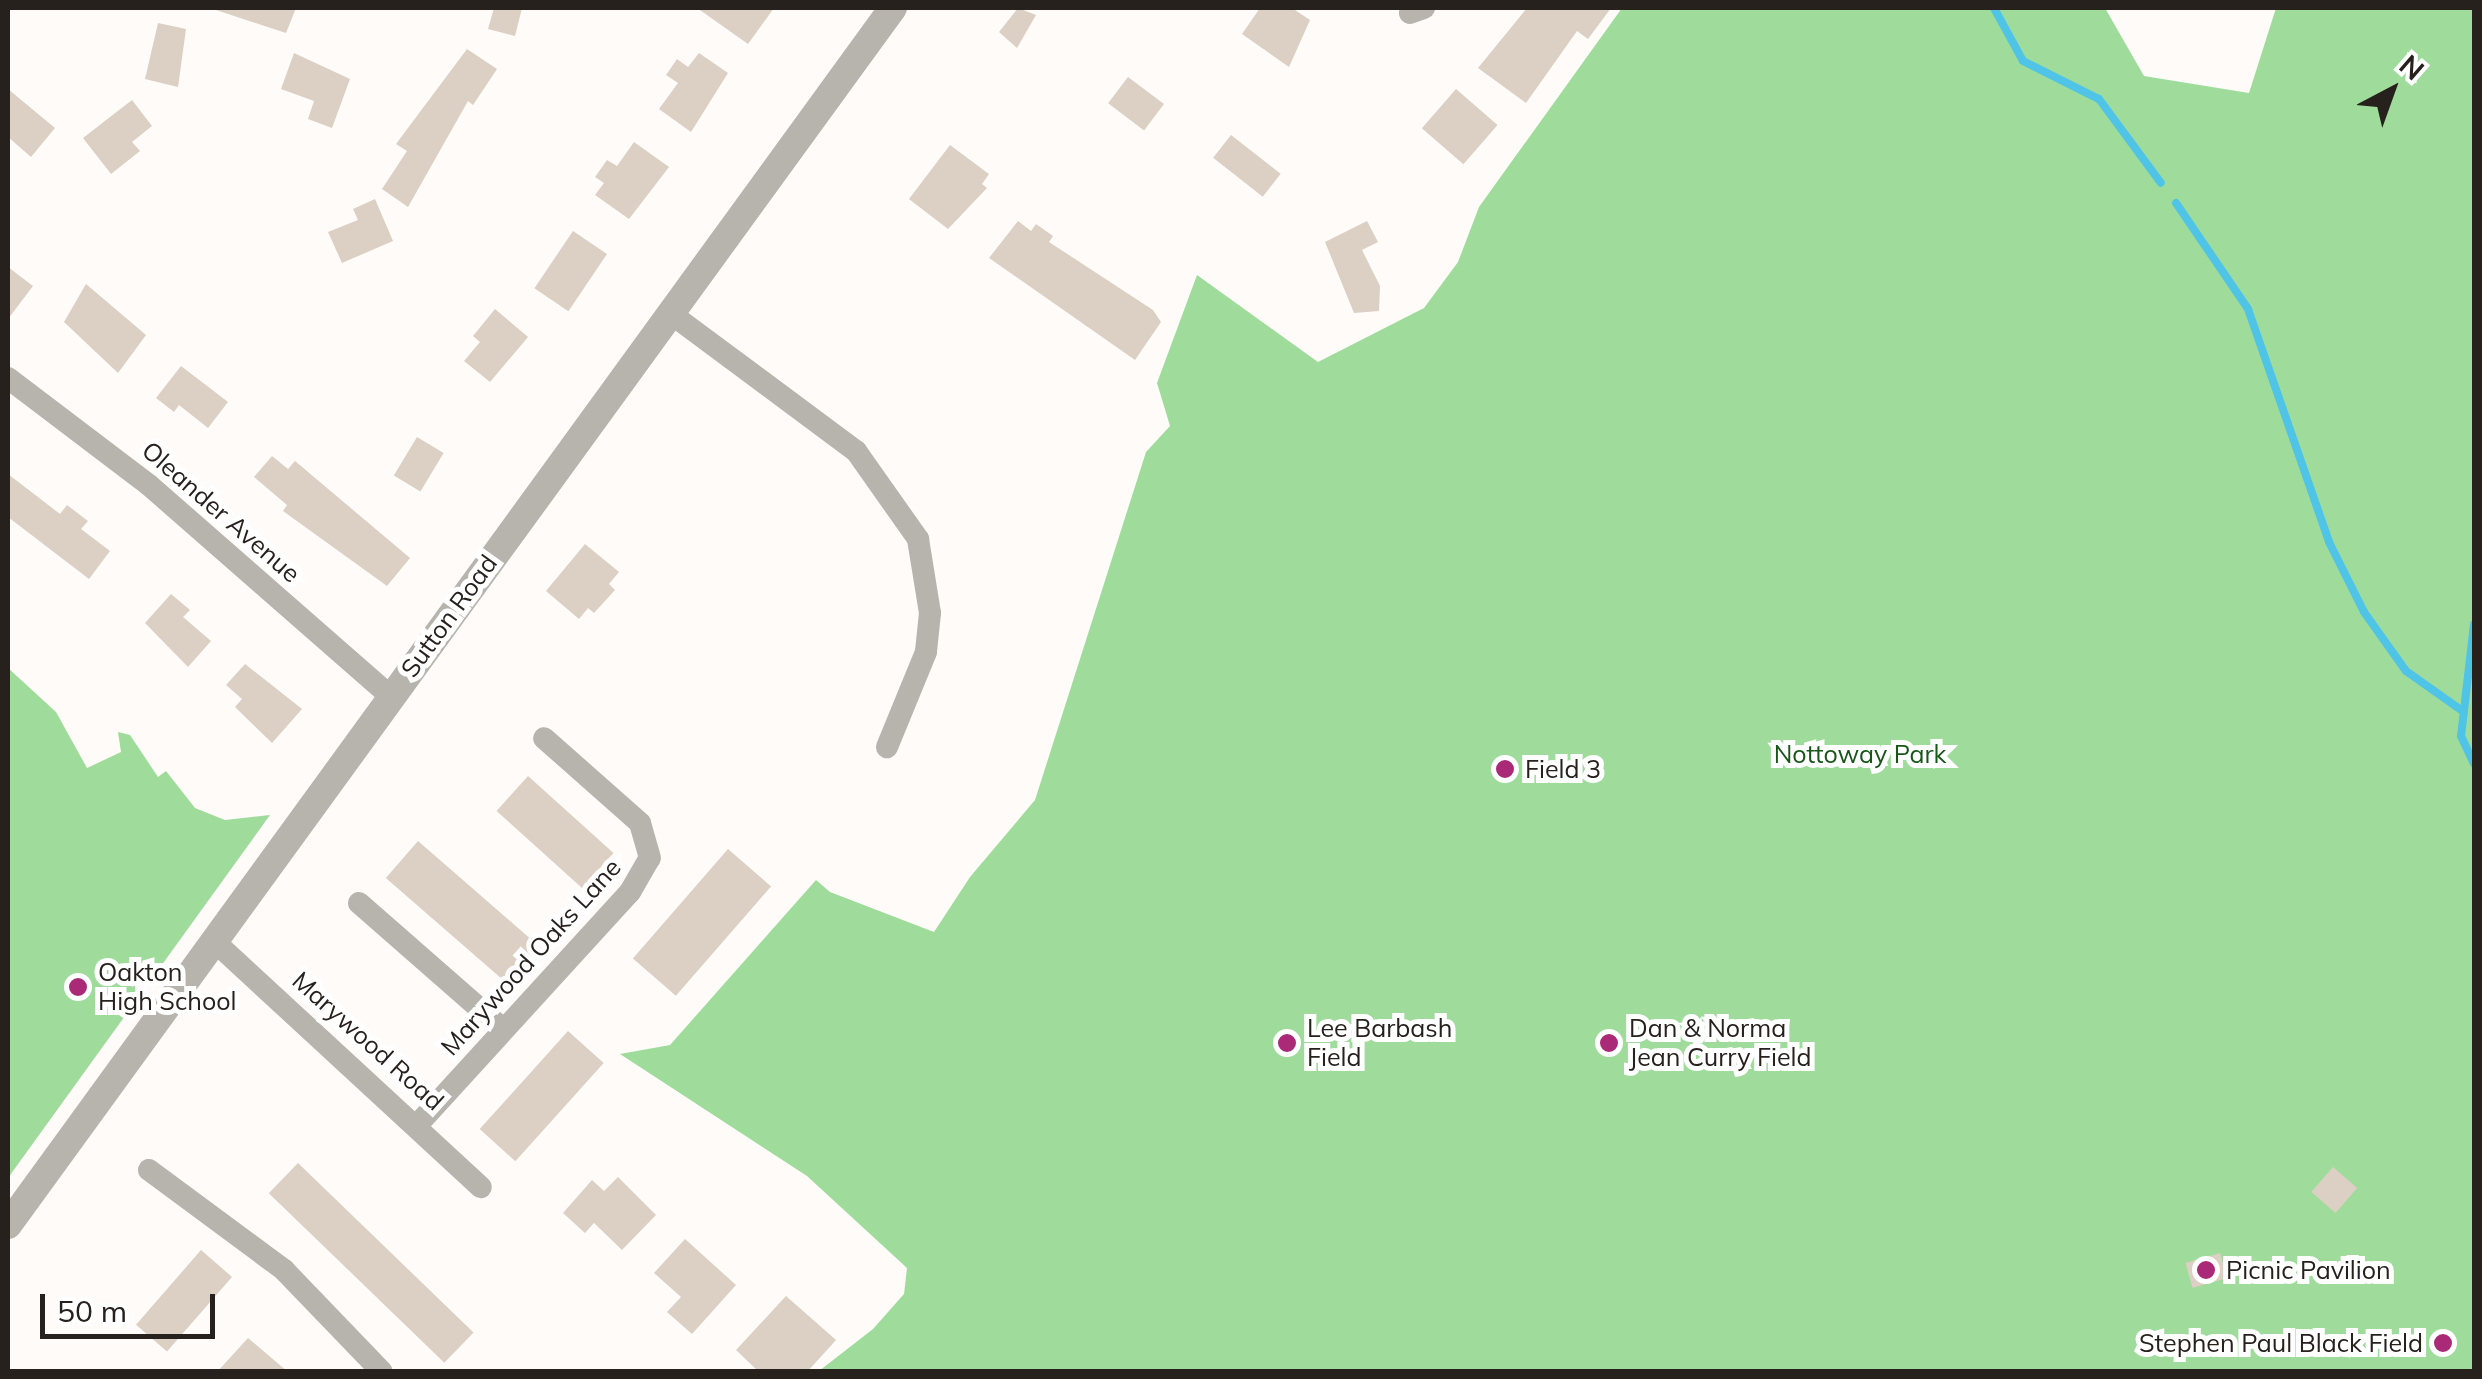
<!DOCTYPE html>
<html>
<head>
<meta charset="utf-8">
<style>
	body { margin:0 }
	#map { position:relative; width:2482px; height:1379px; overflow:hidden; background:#fefbf9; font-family:Mulish,sans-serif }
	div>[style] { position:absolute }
	.green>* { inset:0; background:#9fdc9c }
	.stream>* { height:8px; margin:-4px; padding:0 4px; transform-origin:4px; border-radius:4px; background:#4fc4e6 }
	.building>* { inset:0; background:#dccfc3; transform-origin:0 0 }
	.minor>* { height:22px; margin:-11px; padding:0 11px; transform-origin:11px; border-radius:11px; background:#b7b3ad }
	.tertiary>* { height:28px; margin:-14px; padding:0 14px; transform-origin:14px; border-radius:14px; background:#b7b3ad }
	.dots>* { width:28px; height:28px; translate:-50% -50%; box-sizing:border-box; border:5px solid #fff; border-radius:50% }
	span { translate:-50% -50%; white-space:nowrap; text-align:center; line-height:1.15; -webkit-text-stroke:10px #fff; paint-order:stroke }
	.street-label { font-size:25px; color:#27211e }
	.park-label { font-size:25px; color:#175819 }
	.poi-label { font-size:25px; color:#27211e }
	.left { translate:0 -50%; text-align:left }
	.right { translate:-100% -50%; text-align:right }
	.frame { position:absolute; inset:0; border:10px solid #27211e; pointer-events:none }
	.north { position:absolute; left:2342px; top:40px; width:100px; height:100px; -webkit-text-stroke:8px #fff; paint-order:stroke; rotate:41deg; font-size:28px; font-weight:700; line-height:40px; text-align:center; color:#27211e }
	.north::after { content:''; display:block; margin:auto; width:35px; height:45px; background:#27211e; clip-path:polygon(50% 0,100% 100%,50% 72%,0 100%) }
	.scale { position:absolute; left:40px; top:1294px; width:175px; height:45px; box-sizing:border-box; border:5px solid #27211e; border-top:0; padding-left:12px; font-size:30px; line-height:35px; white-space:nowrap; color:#27211e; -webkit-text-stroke:8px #fff; paint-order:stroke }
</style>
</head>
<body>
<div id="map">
	<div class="green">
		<i style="clip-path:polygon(1622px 8px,2105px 8px,2144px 76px,2249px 93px,2276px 8px,2474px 8px,2474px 1371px,819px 1371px,873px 1329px,904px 1294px,907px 1268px,807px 1176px,620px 1054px,670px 1045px,816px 880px,830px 892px,934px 932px,970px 877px,1035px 800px,1146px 452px,1170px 426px,1157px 383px,1197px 275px,1318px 362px,1424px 308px,1458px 262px,1479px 207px)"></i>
		<i style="clip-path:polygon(8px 668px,56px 712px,87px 768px,121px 752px,118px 732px,130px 735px,158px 777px,166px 771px,195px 808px,225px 820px,270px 815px,8px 1178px)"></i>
	</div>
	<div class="stream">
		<i style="left:1994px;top:8px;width:60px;rotate:61.3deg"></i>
		<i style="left:2023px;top:61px;width:85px;rotate:26.6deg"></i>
		<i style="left:2099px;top:99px;width:104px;rotate:53.6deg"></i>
		<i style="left:2176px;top:203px;width:128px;rotate:55.8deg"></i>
		<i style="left:2248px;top:309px;width:247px;rotate:70.8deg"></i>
		<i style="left:2329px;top:542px;width:78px;rotate:63.4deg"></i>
		<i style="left:2364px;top:612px;width:72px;rotate:54.6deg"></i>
		<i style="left:2406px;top:671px;width:71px;rotate:35.3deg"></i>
		<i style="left:2474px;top:624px;width:113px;rotate:96.6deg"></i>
		<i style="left:2461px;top:736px;width:31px;rotate:65deg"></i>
	</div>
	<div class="building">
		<i style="clip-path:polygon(210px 8px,296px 8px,286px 33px)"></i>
		<i style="clip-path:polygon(494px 8px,522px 8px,515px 36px,488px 29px)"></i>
		<i style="clip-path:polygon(697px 8px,774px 8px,748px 44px)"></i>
		<i style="clip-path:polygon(1018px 8px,1036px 15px,1017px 48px,999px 32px)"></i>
		<i style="clip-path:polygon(1260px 8px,1292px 8px,1310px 20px,1289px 67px,1242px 34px)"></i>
		<i style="clip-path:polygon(1527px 8px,1611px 8px,1588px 39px,1577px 31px,1526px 103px,1478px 68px)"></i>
		<i style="clip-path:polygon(158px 23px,186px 29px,178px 87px,145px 79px)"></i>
		<i style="clip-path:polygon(467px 49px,497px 69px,473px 105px,468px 101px,408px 207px,382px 189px,407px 151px,396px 144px)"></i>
		<i style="clip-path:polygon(294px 53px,350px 79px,332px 128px,308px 119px,314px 101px,281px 89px)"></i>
		<i style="clip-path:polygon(699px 53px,728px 73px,691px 132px,659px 109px,678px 83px,666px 75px,677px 59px,688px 67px)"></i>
		<i style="left:1128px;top:77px;width:45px;height:33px;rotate:37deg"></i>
		<i style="clip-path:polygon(8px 89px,55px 128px,31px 157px,8px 137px)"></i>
		<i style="left:1456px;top:89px;width:55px;height:52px;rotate:41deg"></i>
		<i style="clip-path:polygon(132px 100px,152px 126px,132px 142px,140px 151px,111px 174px,83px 138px)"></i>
		<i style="left:1231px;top:135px;width:63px;height:29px;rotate:38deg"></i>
		<i style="clip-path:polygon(634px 142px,669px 167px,629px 219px,595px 195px,604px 183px,595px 177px,607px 160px,617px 166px)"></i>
		<i style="clip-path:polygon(950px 145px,989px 174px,982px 184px,987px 188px,948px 229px,909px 199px)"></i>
		<i style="clip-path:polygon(375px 199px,393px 241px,342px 263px,328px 232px,358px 220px,353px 209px)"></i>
		<i style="clip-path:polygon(1018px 221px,1031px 231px,1036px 224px,1053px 236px,1049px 242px,1153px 310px,1161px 322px,1135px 360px,989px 258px)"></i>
		<i style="clip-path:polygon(1367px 221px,1378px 242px,1362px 250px,1380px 286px,1379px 311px,1354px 313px,1325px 242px)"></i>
		<i style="left:573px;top:231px;width:41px;height:69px;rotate:34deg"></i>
		<i style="clip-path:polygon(8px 267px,33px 286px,8px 319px)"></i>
		<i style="clip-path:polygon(86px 284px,146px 335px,118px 373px,64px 322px)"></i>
		<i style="clip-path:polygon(495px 309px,528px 337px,490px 382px,464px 361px,480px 342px,473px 336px)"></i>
		<i style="clip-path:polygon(181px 366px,228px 402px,208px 428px,179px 405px,174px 412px,156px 398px)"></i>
		<i style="left:417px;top:437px;width:31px;height:45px;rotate:31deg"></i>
		<i style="clip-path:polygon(272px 456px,288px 469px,295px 461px,410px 558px,387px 586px,283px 511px,287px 505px,254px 477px)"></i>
		<i style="clip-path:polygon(8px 474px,60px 514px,67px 505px,88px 521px,81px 529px,110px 551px,89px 579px,8px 517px)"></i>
		<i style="clip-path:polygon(585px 544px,619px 572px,609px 584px,615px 590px,594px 613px,588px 608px,579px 619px,546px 591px)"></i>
		<i style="clip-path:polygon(171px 594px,190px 610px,183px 617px,211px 641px,188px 667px,145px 623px)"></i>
		<i style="clip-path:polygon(245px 664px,302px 709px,272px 743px,235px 707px,242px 699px,226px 685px)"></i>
		<i style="left:528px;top:776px;width:115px;height:47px;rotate:42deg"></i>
		<i style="left:418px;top:841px;width:163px;height:49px;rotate:41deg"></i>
		<i style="left:728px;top:849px;width:57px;height:145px;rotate:41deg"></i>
		<i style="left:568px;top:1031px;width:48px;height:132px;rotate:42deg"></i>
		<i style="left:298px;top:1163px;width:244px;height:42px;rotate:44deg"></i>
		<i style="left:2333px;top:1167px;width:32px;height:33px;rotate:41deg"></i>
		<i style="clip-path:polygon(618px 1177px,656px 1215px,622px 1250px,594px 1223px,585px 1233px,563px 1213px,592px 1180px,604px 1191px)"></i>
		<i style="clip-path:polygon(685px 1239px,736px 1285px,692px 1334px,667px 1312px,681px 1297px,654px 1273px)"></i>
		<i style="left:201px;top:1250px;width:41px;height:99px;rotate:41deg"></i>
		<i style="left:2220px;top:1253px;width:26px;height:36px;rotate:74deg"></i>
		<i style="clip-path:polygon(786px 1296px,836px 1340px,807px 1372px,759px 1372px,736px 1350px)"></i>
		<i style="clip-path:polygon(248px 1338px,288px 1372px,217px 1372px)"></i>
	</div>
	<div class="minor">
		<i style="left:1410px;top:13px;width:15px;rotate:-20deg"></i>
		<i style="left:670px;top:313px;width:232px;rotate:36.6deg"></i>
		<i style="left:856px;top:451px;width:108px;rotate:54.8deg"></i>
		<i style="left:918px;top:539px;width:75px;rotate:80.8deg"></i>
		<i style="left:930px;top:613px;width:39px;rotate:96deg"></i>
		<i style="left:926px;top:652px;width:103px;rotate:112.3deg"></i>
		<i style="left:8px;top:378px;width:177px;rotate:37.2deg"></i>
		<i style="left:149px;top:485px;width:322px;rotate:41.2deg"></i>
		<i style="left:359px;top:903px;width:191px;rotate:41.2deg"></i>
		<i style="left:214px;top:941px;width:363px;rotate:42.7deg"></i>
		<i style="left:419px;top:1123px;width:313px;rotate:-47.6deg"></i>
		<i style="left:630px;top:892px;width:39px;rotate:-60deg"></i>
		<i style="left:650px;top:858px;width:36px;rotate:-106deg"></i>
		<i style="left:640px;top:823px;width:128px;rotate:-138.5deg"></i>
		<i style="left:149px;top:1170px;width:168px;rotate:36.5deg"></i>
		<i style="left:284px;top:1270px;width:141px;rotate:46.1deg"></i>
	</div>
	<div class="tertiary">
		<i style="left:8px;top:1225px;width:1505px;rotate:-53.98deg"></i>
	</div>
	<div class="dots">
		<i style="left:1505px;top:769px;background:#ab2a77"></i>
		<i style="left:78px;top:987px;background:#ab2a77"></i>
		<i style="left:1287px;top:1043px;background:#ab2a77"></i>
		<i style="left:1609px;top:1043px;background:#ab2a77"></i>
		<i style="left:2206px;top:1270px;background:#ab2a77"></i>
		<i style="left:2443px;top:1343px;background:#ab2a77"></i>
	</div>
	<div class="street-label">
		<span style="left:221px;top:512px;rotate:41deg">Oleander Avenue</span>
		<span style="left:449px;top:616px;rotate:-54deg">Sutton Road</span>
		<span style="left:531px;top:957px;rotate:-48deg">Marywood Oaks Lane</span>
		<span style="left:368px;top:1041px;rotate:42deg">Marywood Road</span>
	</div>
	<div class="park-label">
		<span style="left:1860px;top:754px">Nottoway Park</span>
	</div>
	<div class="poi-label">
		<span class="left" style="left:1525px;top:769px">Field 3</span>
		<span class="left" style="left:98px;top:987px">Oakton<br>High School</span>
		<span class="left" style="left:1307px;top:1043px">Lee Barbash<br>Field</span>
		<span class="left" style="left:1629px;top:1043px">Dan &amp; Norma<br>Jean Curry Field</span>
		<span class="left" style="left:2226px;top:1270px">Picnic Pavilion</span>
		<span class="right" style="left:2423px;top:1343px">Stephen Paul Black Field</span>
	</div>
	<div class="frame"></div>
	<div class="north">N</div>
	<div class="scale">50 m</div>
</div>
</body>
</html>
